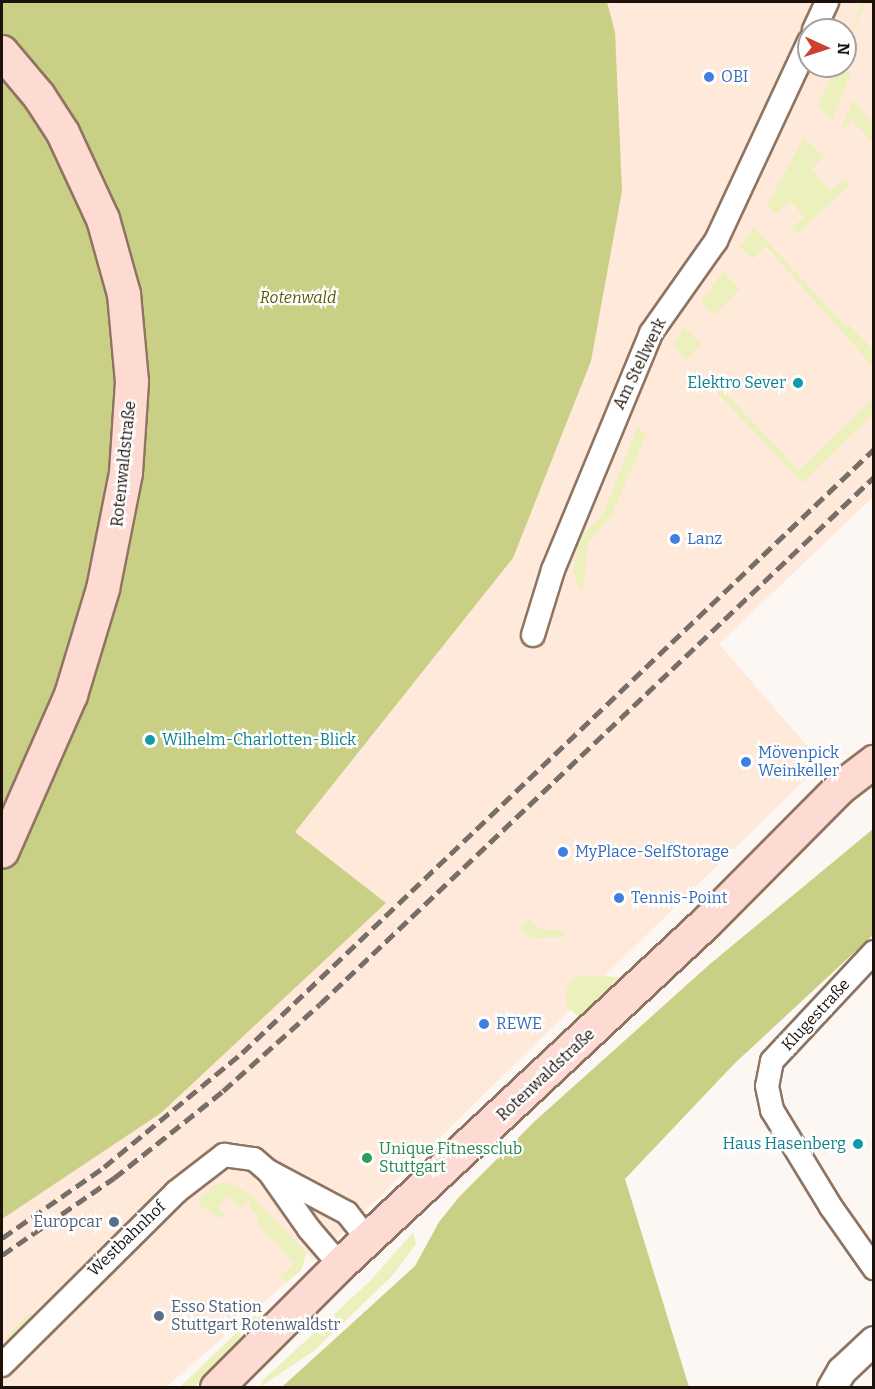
<!DOCTYPE html>
<html>
<head>
<meta charset="utf-8">
<style>
	body { margin:0 }
	#map { position:relative; width:875px; height:1389px; overflow:hidden; background:#fdf7f3; font-family:Bitter,serif }
	div>[style] { position:absolute }
	.built>* { inset:0; background:#ffe9da }
	.green>* { inset:0; background:#ecf0bc }
	.forest>* { inset:0; background:#c9cf84 }
	.roads { filter:drop-shadow(2px 0 #8f7462) drop-shadow(-2px 0 #8f7462) drop-shadow(0 2px #8f7462) drop-shadow(0 -2px #8f7462) }
	.minor>* { height:22px; margin:-11px; padding:0 11px; transform-origin:11px; border-radius:11px; background:#fff }
	.tertiary>* { height:28px; margin:-14px; padding:0 14px; transform-origin:14px; border-radius:14px; background:#fff }
	.secondary>* { height:32px; margin:-16px; padding:0 16px; transform-origin:16px; border-radius:16px; background:#fddbd3 }
	.rail>* { height:4.5px; margin-top:-2.25px; transform-origin:0; background:repeating-linear-gradient(90deg,#766e68 0 12px,transparent 0 18px) }
	.dots>* { width:16px; height:16px; translate:-50% -50%; box-sizing:border-box; border:3px solid #fff; border-radius:50% }
	span { translate:-50% -50%; white-space:nowrap; text-align:center; line-height:1.15; -webkit-text-stroke:4.5px #fff; paint-order:stroke }
	.shop-label { font-size:16px; color:#366cbe }
	.left { translate:0 -50%; text-align:left }
	.park-label { font-size:16px; color:#595c00; font-style:italic }
	.street-label { font-size:16px; color:#1c120b }
	.culture-label { font-size:16px; color:#0d838f }
	.right { translate:-100% -50%; text-align:right }
	.leisure-label { font-size:16px; color:#27864d }
	.service-label { font-size:16px; color:#4e5e75 }
	.frame { position:absolute; inset:0; border:3px solid #1c120b; pointer-events:none }
	.north { position:absolute; left:797px; top:18px; width:60px; height:60px; box-sizing:border-box; background:#fff; border:2px solid #a4a09d; border-radius:50%; rotate:93deg; font-size:16px; font-weight:700; line-height:24px; text-align:center; color:#1c120b }
	.north::after { content:''; display:block; margin:auto; width:21px; height:27px; background:#ce4132; clip-path:polygon(50% 0,100% 100%,50% 72%,0 100%) }
</style>
</head>
<body>
<div id="map">
	<div class="built">
		<i style="clip-path:polygon(evenodd,607px 2px,873px 2px,873px 497px,719px 644px,822px 763px,314px 1261px,306px 1253px,302px 1269px,166px 1387px,2px 1388px,2px 1218px,386px 903px,295px 832px,513px 558px,615px 32px,607px 2px,809px 30px,845px 30px,845px 66px,809px 66px,809px 30px)"></i>
	</div>
	<div class="green">
		<i style="clip-path:polygon(862px 2px,873px 2px,873px 7px,865px 3px,845px 50px)"></i>
		<i style="clip-path:polygon(835px 66px,851px 73px,832px 120px,818px 107px)"></i>
		<i style="clip-path:polygon(853px 100px,873px 122px,873px 143px,852px 120px,839px 132px)"></i>
		<i style="clip-path:polygon(804px 137px,824px 157px,811px 169px,830px 191px,845px 179px,850px 185px,797px 234px,790px 229px,804px 217px,790px 201px,776px 214px,767px 205px)"></i>
		<i style="clip-path:polygon(754px 227px,845px 326px,848px 324px,873px 349px,873px 367px,766px 246px,753px 259px,740px 247px)"></i>
		<i style="clip-path:polygon(723px 271px,740px 289px,714px 315px,701px 302px)"></i>
		<i style="clip-path:polygon(684px 326px,701px 344px,686px 360px,673px 346px)"></i>
		<i style="clip-path:polygon(715px 381px,799px 471px,873px 398px,873px 414px,802px 483px,710px 385px)"></i>
		<i style="clip-path:polygon(638px 426px,646px 435px,612px 515px,588px 543px,584px 587px,579px 589px,573px 569px,580px 538px,604px 512px)"></i>
		<i style="clip-path:polygon(529px 919px,539px 929px,564px 931px,566px 937px,532px 938px,520px 928px)"></i>
		<i style="clip-path:polygon(581px 975px,620px 977px,579px 1017px,567px 1007px,566px 991px,570px 981px)"></i>
		<i style="clip-path:polygon(226px 1182px,249px 1193px,306px 1252px,302px 1269px,287px 1282px,279px 1277px,294px 1263px,256px 1222px,259px 1217px,250px 1207px,251px 1201px,239px 1208px,229px 1197px,218px 1207px,225px 1215px,221px 1219px,200px 1206px,201px 1198px,213px 1186px)"></i>
		<i style="clip-path:polygon(413px 1232px,416px 1244px,392px 1276px,314px 1351px,260px 1387px,263px 1380px,371px 1280px)"></i>
		<i style="clip-path:polygon(258px 1312px,269px 1312px,194px 1387px,180px 1387px)"></i>
		<i style="clip-path:polygon(28px 1314px,32px 1314px,31px 1319px,10px 1339px,4px 1340px)"></i>
	</div>
	<div class="forest">
		<i style="clip-path:polygon(2px 2px,607px 2px,615px 32px,622px 191px,591px 361px,513px 558px,295px 832px,386px 903px,161px 1113px,2px 1219px)"></i>
		<i style="clip-path:polygon(873px 829px,873px 935px,734px 1064px,625px 1179px,689px 1387px,282px 1387px,415px 1266px,439px 1222px,459px 1197px,535px 1121px,710px 964px)"></i>
	</div>
	<div class="roads">
		<div class="minor">
			<i style="left:814px;top:30px;width:31px;rotate:-65deg"></i>
			<i style="left:533px;top:635px;width:68px;rotate:-72.9deg"></i>
			<i style="left:553px;top:570px;width:256px;rotate:-67.5deg"></i>
			<i style="left:651px;top:333px;width:113px;rotate:-54.8deg"></i>
			<i style="left:716px;top:241px;width:220px;rotate:-65deg"></i>
			<i style="left:874px;top:952px;width:149px;rotate:133.1deg"></i>
			<i style="left:772px;top:1061px;width:25px;rotate:101deg"></i>
			<i style="left:767px;top:1086px;width:25px;rotate:78deg"></i>
			<i style="left:772px;top:1110px;width:114px;rotate:58.7deg"></i>
			<i style="left:831px;top:1207px;width:75px;rotate:54.8deg"></i>
			<i style="left:269px;top:1172px;width:70px;rotate:54.9deg"></i>
			<i style="left:309px;top:1229px;width:48px;rotate:49.3deg"></i>
			<i style="left:2px;top:1365px;width:245px;rotate:-44.8deg"></i>
			<i style="left:176px;top:1192px;width:61px;rotate:-37.6deg"></i>
			<i style="left:224px;top:1155px;width:30px;rotate:8deg"></i>
			<i style="left:254px;top:1159px;width:18px;rotate:41deg"></i>
			<i style="left:268px;top:1171px;width:89px;rotate:28deg"></i>
			<i style="left:347px;top:1213px;width:34px;rotate:52deg"></i>
		</div>
		<div class="tertiary">
			<i style="left:832px;top:1388px;width:20px;rotate:-60deg"></i>
			<i style="left:842px;top:1371px;width:44px;rotate:-43.2deg"></i>
		</div>
		<div class="secondary">
			<i style="left:2px;top:52px;width:57px;rotate:49.9deg"></i>
			<i style="left:39px;top:96px;width:44px;rotate:57deg"></i>
			<i style="left:63px;top:133px;width:95px;rotate:65.1deg"></i>
			<i style="left:103px;top:219px;width:78px;rotate:74.4deg"></i>
			<i style="left:124px;top:294px;width:88px;rotate:84.8deg"></i>
			<i style="left:132px;top:382px;width:91px;rotate:93.8deg"></i>
			<i style="left:126px;top:473px;width:118px;rotate:101.2deg"></i>
			<i style="left:103px;top:589px;width:111px;rotate:106.8deg"></i>
			<i style="left:71px;top:695px;width:171px;rotate:113.7deg"></i>
			<i style="left:217px;top:1388px;width:174px;rotate:-45deg"></i>
			<i style="left:340px;top:1265px;width:501px;rotate:-43.06deg"></i>
			<i style="left:706px;top:923px;width:190px;rotate:-45.2deg"></i>
			<i style="left:840px;top:788px;width:43px;rotate:-37.4deg"></i>
		</div>
	</div>
	<div class="rail">
		<i style="left:2px;top:1238px;width:124px;rotate:-34.8deg"></i>
		<i style="left:104px;top:1167px;width:179px;rotate:-39.6deg"></i>
		<i style="left:242px;top:1053px;width:874px;rotate:-43.7deg"></i>
		<i style="left:2px;top:1255px;width:136px;rotate:-34.5deg"></i>
		<i style="left:114px;top:1178px;width:139px;rotate:-38.6deg"></i>
		<i style="left:223px;top:1091px;width:130px;rotate:-41.9deg"></i>
		<i style="left:320px;top:1004px;width:765px;rotate:-43.57deg"></i>
	</div>
	<div class="dots">
		<i style="left:709px;top:77px;background:#3f7fe0"></i>
		<i style="left:798px;top:383px;background:#0f9aa8"></i>
		<i style="left:675px;top:539px;background:#3f7fe0"></i>
		<i style="left:150px;top:740px;background:#0f9aa8"></i>
		<i style="left:746px;top:762px;background:#3f7fe0"></i>
		<i style="left:563px;top:852px;background:#3f7fe0"></i>
		<i style="left:619px;top:898px;background:#3f7fe0"></i>
		<i style="left:484px;top:1024px;background:#3f7fe0"></i>
		<i style="left:858px;top:1144px;background:#0f9aa8"></i>
		<i style="left:367px;top:1158px;background:#2e9e5b"></i>
		<i style="left:114px;top:1222px;background:#5c6f8a"></i>
		<i style="left:159px;top:1316px;background:#5c6f8a"></i>
	</div>
	<div class="shop-label">
		<span class="left" style="left:721px;top:77px">OBI</span>
		<span class="left" style="left:687px;top:539px">Lanz</span>
		<span class="left" style="left:758px;top:762px">Mövenpick<br>Weinkeller</span>
		<span class="left" style="left:575px;top:852px">MyPlace-SelfStorage</span>
		<span class="left" style="left:631px;top:898px">Tennis-Point</span>
		<span class="left" style="left:496px;top:1024px">REWE</span>
	</div>
	<div class="park-label">
		<span style="left:298px;top:298px">Rotenwald</span>
	</div>
	<div class="street-label">
		<span style="left:640px;top:364px;rotate:-64deg">Am Stellwerk</span>
		<span style="left:124px;top:464px;rotate:-84deg">Rotenwaldstraße</span>
		<span style="left:816px;top:1015px;rotate:-47deg">Klugestraße</span>
		<span style="left:546px;top:1075px;rotate:-43deg">Rotenwaldstraße</span>
		<span style="left:127px;top:1239px;rotate:-44deg">Westbahnhof</span>
	</div>
	<div class="culture-label">
		<span class="right" style="left:786px;top:383px">Elektro Sever</span>
		<span class="left" style="left:162px;top:740px">Wilhelm-Charlotten-Blick</span>
		<span class="right" style="left:846px;top:1144px">Haus Hasenberg</span>
	</div>
	<div class="leisure-label">
		<span class="left" style="left:379px;top:1158px">Unique Fitnessclub<br>Stuttgart</span>
	</div>
	<div class="service-label">
		<span class="right" style="left:102px;top:1222px">Europcar</span>
		<span class="left" style="left:171px;top:1316px">Esso Station<br>Stuttgart Rotenwaldstr</span>
	</div>
	<div class="frame"></div>
	<div class="north">N</div>
</div>
</body>
</html>
